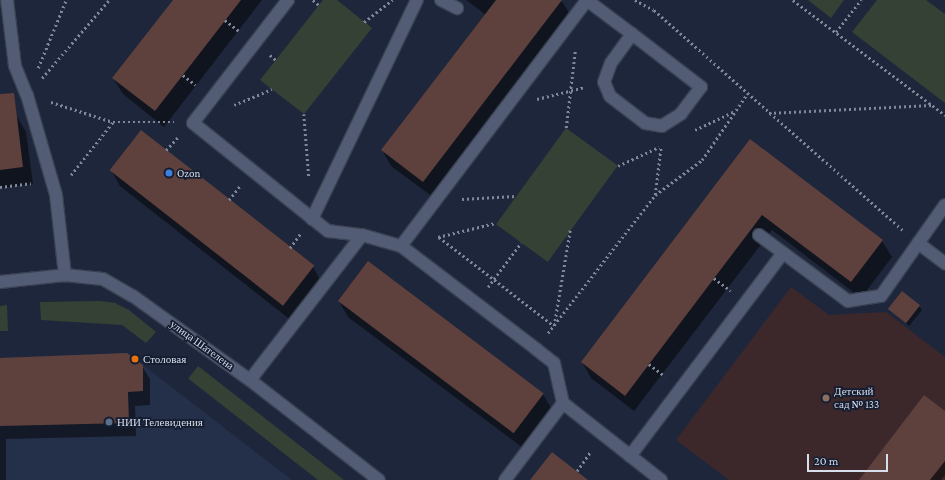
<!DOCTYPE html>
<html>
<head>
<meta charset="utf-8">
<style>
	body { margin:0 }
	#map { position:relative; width:945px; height:480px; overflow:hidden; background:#1e263b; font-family:"Crimson Pro",serif }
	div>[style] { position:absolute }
	.built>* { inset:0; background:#242f4a }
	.education>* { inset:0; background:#3c282b }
	.green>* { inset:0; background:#354134; transform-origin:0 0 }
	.shadow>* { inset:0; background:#0007 }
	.building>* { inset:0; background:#5e403d; transform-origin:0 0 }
	.path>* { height:2.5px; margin-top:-1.25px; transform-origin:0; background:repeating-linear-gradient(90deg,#808799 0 2px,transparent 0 5px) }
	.roads { filter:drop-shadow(1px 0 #3a4152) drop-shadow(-1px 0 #3a4152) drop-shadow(0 1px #3a4152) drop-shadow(0 -1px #3a4152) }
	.minor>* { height:12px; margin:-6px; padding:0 6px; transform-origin:6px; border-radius:6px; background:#525c74 }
	.dots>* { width:11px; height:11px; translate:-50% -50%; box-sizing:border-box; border:2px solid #151d31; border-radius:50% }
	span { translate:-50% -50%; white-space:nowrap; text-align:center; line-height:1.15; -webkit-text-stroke:3.5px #151d31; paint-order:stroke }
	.poi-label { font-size:11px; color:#d7deec }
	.left { translate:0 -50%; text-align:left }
	.street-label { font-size:11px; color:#d7deec }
	.scale { position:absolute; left:807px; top:454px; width:81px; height:18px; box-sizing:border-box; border:2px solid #d7deec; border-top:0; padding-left:5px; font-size:12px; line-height:14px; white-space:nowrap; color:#d7deec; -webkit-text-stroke:3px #151d31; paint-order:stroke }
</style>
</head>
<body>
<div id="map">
	<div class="built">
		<i style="clip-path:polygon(127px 353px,143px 365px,292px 480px,0 480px,0 358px)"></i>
	</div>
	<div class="education">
		<i style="clip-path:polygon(791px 287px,829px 315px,886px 312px,945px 357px,945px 480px,729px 480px,676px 440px)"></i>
	</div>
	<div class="green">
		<i style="clip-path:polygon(323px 0,337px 0,372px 28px,304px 114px,260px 80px)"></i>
		<i style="clip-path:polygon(808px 0,844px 0,831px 18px)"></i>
		<i style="clip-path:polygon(877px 0,926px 0,945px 14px,945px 103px,852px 32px)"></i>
		<i style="left:566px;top:128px;width:64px;height:119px;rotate:36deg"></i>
		<i style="clip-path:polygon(100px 301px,115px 303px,129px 310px,156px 332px,146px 343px,122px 325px,41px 320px,40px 302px)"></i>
		<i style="clip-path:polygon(7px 305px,8px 331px,0 331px,0 306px)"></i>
		<i style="left:198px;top:366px;width:186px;height:16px;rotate:38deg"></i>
	</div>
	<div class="shadow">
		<i style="clip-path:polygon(174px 0,262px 0,164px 127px,123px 94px,113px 78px)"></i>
		<i style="clip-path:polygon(466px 0,561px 0,571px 16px,433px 197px,391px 166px,382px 150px,486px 15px)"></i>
		<i style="clip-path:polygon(16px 115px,26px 132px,33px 184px,0 188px,0 117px)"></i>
		<i style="clip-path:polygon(750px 141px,882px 241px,892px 257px,861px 298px,772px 230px,634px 411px,591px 378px,582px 362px)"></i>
		<i style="clip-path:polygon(111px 170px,313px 267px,322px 283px,292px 321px,120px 186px)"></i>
		<i style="clip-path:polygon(339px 301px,543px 394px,552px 410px,523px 448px,348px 317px)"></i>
		<i style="clip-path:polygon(919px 306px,922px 310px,909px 326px,889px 309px)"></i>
		<i style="clip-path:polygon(0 359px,142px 366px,150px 379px,150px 405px,135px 406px,136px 436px,6px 439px,6px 480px,0 480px)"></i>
		<i style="clip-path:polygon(945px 412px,945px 475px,941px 480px,860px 480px)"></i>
	</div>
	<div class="building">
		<i style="clip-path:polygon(173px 0,241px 0,155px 111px,112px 78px)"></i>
		<i style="clip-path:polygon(496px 0,562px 0,423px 182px,381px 150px)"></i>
		<i style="clip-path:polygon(14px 93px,23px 167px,0 170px,0 94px)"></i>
		<i style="left:141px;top:130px;width:220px;height:51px;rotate:38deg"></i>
		<i style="clip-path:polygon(750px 139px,883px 240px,851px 282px,762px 215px,625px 396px,581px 362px)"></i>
		<i style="left:368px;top:261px;width:220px;height:50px;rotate:37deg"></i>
		<i style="left:902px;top:291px;width:23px;height:23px;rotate:38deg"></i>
		<i style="clip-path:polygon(127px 353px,143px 365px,143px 391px,128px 392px,129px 423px,0 426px,0 358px)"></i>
		<i style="clip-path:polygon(924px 395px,945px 411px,945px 461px,930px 480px,859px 480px)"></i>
		<i style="clip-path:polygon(552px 452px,588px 480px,530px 480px)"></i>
	</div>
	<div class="path">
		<i style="left:313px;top:0;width:8px;rotate:40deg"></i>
		<i style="left:635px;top:0;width:21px;rotate:28deg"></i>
		<i style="left:654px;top:10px;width:332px;rotate:41.5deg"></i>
		<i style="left:793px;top:0;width:191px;rotate:37.1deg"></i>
		<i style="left:225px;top:20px;width:18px;rotate:38deg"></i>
		<i style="left:364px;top:22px;width:36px;rotate:-38deg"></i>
		<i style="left:836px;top:32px;width:41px;rotate:-52deg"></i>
		<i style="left:270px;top:55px;width:8px;rotate:40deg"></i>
		<i style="left:38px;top:68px;width:74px;rotate:-67.6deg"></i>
		<i style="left:183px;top:75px;width:16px;rotate:38deg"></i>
		<i style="left:42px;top:78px;width:103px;rotate:-49.3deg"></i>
		<i style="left:537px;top:99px;width:49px;rotate:-14deg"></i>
		<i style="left:51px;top:102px;width:65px;rotate:17.9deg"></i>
		<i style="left:234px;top:105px;width:41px;rotate:-22.8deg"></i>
		<i style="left:769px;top:113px;width:163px;rotate:-2.8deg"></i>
		<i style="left:304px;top:114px;width:64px;rotate:85.5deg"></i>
		<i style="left:566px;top:128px;width:78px;rotate:-83.3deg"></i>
		<i style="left:695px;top:130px;width:44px;rotate:-25.4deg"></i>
		<i style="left:166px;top:150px;width:18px;rotate:-47deg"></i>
		<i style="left:618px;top:166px;width:45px;rotate:-24.9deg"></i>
		<i style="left:71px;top:175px;width:68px;rotate:-51.6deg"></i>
		<i style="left:113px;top:122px;width:61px"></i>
		<i style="left:0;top:187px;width:31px;rotate:-7deg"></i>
		<i style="left:655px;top:195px;width:49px;rotate:-83deg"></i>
		<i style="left:462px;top:199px;width:54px;rotate:-3.2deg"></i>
		<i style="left:229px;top:200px;width:18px;rotate:-52deg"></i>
		<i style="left:438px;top:237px;width:59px;rotate:-13.8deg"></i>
		<i style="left:439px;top:237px;width:145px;rotate:37.7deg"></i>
		<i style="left:554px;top:326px;width:97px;rotate:-80.5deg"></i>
		<i style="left:290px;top:248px;width:17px;rotate:-54deg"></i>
		<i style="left:714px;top:278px;width:21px;rotate:37deg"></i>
		<i style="left:488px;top:287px;width:55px;rotate:-53.1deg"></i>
		<i style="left:548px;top:333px;width:175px;rotate:-52.2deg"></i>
		<i style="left:655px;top:195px;width:59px;rotate:-36.7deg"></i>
		<i style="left:702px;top:160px;width:80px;rotate:-55.7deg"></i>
		<i style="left:649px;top:364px;width:20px;rotate:37deg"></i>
		<i style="left:577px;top:471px;width:24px;rotate:-55deg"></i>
	</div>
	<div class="roads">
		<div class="minor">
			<i style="left:7px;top:0;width:66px;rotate:83.1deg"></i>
			<i style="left:15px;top:66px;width:31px;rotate:68deg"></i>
			<i style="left:27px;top:95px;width:104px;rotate:73.8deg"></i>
			<i style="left:56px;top:195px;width:81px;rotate:83.6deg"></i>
			<i style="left:288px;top:0;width:155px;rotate:127.7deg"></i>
			<i style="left:193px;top:123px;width:173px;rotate:38.7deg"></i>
			<i style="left:328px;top:231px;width:34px;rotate:7deg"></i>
			<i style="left:362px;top:235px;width:41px;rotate:15.8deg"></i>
			<i style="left:401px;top:246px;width:170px;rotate:37.3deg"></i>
			<i style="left:536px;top:349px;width:23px;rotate:38deg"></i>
			<i style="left:554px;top:363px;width:41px;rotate:77.3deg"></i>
			<i style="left:563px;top:403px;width:125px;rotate:38.2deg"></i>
			<i style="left:441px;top:0;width:18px;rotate:27deg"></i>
			<i style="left:588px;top:1px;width:55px;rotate:36.9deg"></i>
			<i style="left:632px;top:34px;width:87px;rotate:37.5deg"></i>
			<i style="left:701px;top:87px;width:34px;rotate:127deg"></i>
			<i style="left:681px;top:114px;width:22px;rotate:148deg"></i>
			<i style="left:662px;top:126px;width:17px;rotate:-170deg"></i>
			<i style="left:645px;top:123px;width:44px;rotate:-142.4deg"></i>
			<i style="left:610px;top:96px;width:15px;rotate:-113deg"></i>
			<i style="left:604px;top:82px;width:20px;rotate:-70deg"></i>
			<i style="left:611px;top:63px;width:36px;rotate:-54deg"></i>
			<i style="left:312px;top:219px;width:243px;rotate:-64.4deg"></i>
			<i style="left:759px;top:235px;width:111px;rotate:36.6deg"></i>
			<i style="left:848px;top:301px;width:33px;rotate:-9deg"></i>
			<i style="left:881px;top:296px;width:111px;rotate:-54.9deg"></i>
			<i style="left:918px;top:243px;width:34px;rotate:37deg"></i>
			<i style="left:401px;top:246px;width:308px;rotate:-52.9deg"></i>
			<i style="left:0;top:282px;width:65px;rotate:-6.1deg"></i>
			<i style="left:65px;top:275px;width:38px;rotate:6deg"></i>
			<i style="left:103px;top:279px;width:34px;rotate:30deg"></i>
			<i style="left:133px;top:296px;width:144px;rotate:35.7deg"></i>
			<i style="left:250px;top:380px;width:163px;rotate:37.8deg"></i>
			<i style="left:250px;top:380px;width:183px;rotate:-52.3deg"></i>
			<i style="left:630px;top:456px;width:254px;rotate:-53deg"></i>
			<i style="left:505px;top:480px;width:96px;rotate:-53deg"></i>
		</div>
	</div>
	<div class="dots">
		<i style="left:169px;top:173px;background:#3f7fe0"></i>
		<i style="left:135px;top:359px;background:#e8710a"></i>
		<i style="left:826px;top:398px;background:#8d6e63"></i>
		<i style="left:109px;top:422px;background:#5c6f8a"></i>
	</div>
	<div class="poi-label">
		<span class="left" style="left:177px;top:173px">Ozon</span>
		<span class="left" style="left:143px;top:359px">Столовая</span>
		<span class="left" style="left:834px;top:398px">Детский<br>сад № 133</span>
		<span class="left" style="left:117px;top:422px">НИИ Телевидения</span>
	</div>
	<div class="street-label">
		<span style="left:202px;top:345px;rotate:36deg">улица Шателена</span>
	</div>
	<div class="scale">20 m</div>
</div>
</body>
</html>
